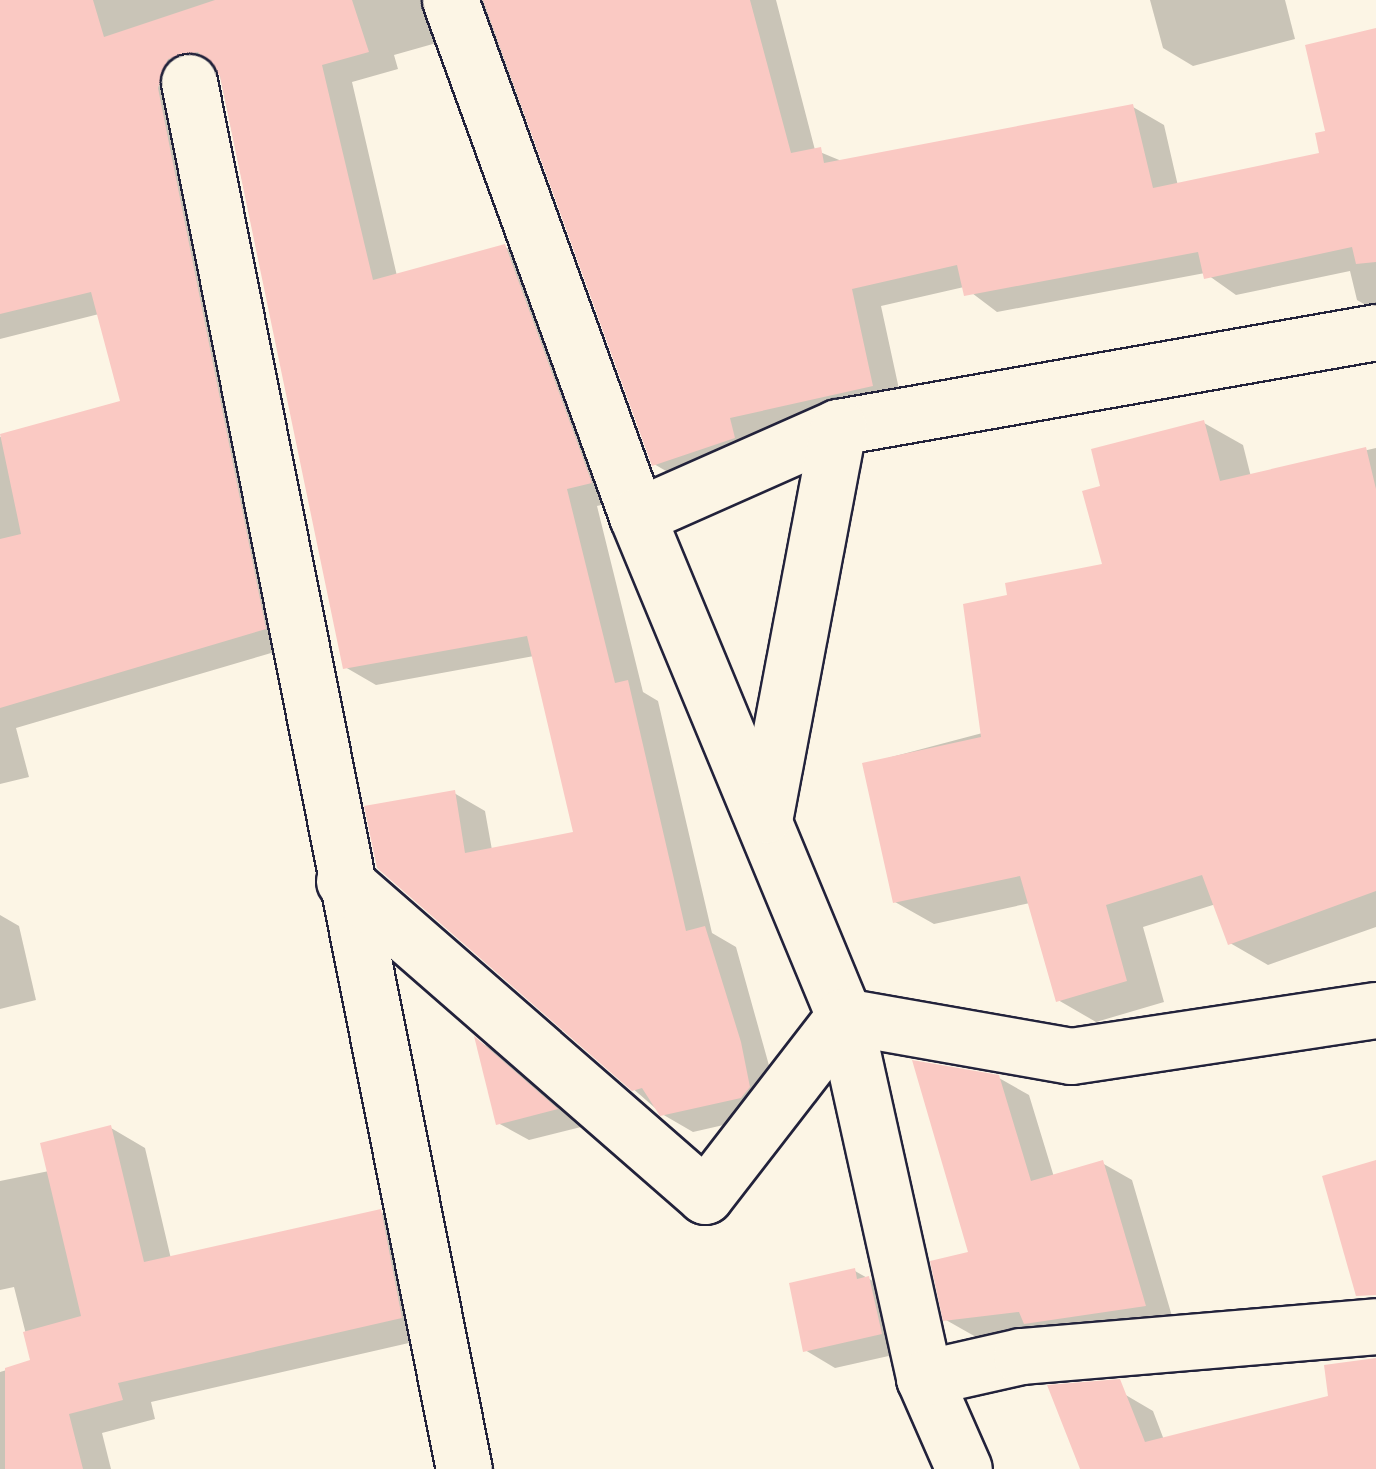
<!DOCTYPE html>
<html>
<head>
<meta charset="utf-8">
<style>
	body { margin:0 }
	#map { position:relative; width:1376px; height:1469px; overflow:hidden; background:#fcf5e5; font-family:Dekko,sans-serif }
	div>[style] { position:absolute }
	.shadow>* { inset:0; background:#0003 }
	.building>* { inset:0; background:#fac9c3 }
	.roads { filter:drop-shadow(2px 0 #22223b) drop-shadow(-2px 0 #22223b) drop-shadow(0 2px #22223b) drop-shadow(0 -2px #22223b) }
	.street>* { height:55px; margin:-27.5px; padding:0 27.5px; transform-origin:27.5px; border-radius:27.5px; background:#fcf5e5 }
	span { translate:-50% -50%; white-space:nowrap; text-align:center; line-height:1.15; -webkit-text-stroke:9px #fcf5e5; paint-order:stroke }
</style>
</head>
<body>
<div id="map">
	<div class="shadow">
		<i style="clip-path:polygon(0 0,459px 0,454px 38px,394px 55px,398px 69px,352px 82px,397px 276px,505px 247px,536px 265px,621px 500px,597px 506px,643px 692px,658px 701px,712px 933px,736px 947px,780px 1105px,772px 1114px,693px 1132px,662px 1114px,379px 867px,454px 793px,485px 811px,492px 850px,576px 834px,534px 656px,376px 685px,345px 667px,219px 71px,200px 74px,295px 646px,16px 728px,29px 777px,0 784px,0 437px,123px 403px,99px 314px,0 339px)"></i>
		<i style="clip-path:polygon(482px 0,776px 0,815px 150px,844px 162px,1133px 107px,1164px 125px,1178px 186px,1322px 155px,1376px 30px,1376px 311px,1357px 300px,1350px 271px,1236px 295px,1205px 273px,997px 312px,964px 287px,881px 306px,902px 403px,685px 482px,654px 464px)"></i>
		<i style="clip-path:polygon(1150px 0,1285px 0,1295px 39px,1193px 66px,1163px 48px)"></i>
		<i style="clip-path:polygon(1204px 423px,1243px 445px,1251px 477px,1376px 448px,1376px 927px,1268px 965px,1230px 943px,1216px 904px,1143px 927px,1164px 1002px,1096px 1022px,1058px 1000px,1030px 903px,934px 924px,895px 902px,865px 764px,990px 731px,1010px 597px,1105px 566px,1103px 488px)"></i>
		<i style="clip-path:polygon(0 915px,19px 926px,36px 1000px,0 1009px)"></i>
		<i style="clip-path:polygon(478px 1041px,505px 1057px,585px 1126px,529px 1140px,498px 1123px)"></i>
		<i style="clip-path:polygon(999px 1078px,1029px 1095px,1054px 1177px,1102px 1163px,1132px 1180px,1174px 1323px,976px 1337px,946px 1320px,971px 1254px)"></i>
		<i style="clip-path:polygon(111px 1128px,145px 1148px,171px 1259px,380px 1212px,414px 1231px,435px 1337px,151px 1402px,155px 1419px,102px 1433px,111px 1469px,0 1469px,0 1372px,33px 1362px,14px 1287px,0 1290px,0 1181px,49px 1171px)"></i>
		<i style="clip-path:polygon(855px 1271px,899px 1296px,911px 1351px,835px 1368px,805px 1350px)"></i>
		<i style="clip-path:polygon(1376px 1360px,1376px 1469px,1082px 1469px,1124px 1394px,1153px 1411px,1164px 1440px,1331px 1398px)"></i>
	</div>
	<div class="building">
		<i style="clip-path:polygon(0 0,93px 0,104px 37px,215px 0,352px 0,369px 52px,322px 65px,373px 280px,505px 244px,592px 483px,567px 489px,615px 683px,628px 680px,686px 931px,705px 926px,741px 1042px,750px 1087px,741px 1098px,660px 1116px,642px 1088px,632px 1091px,377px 868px,364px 806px,455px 790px,465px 853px,573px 832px,527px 636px,343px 669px,220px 76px,198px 52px,168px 59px,158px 88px,266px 629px,0 708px,0 539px,21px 534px,0 434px,120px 401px,91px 292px,0 314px)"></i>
		<i style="clip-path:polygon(483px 0,750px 0,791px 153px,821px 147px,824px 163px,1133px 104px,1153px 188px,1319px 153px,1315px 133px,1325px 131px,1305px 45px,1376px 28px,1376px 262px,1356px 264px,1352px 247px,1204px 279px,1198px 252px,964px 296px,957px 265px,852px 289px,873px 386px,730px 418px,735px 438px,652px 466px)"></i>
		<i style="clip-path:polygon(1204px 420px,1220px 481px,1366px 447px,1376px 489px,1376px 891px,1228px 945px,1202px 875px,1106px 905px,1127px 981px,1056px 1002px,1020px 876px,893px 903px,862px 763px,981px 737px,963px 604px,1007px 595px,1005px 583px,1102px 564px,1082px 491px,1100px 486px,1091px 449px)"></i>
		<i style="clip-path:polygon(474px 1036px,558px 1109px,496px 1125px)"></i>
		<i style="clip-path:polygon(912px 1060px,999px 1075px,1031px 1181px,1103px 1160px,1146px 1306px,1024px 1324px,1019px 1312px,943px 1321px,930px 1261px,968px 1252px)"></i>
		<i style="clip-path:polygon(111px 1125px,144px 1262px,381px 1209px,402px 1318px,118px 1383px,123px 1400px,69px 1414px,83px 1469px,5px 1469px,5px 1368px,30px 1360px,23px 1332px,81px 1316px,40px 1143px)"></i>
		<i style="clip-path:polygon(1376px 1160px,1376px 1295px,1356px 1296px,1322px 1176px)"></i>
		<i style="clip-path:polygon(855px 1268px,857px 1279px,869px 1276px,882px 1334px,803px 1352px,789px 1283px)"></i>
		<i style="clip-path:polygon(1376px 1358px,1376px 1469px,1080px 1469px,1047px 1385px,1120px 1379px,1145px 1442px,1328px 1396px,1324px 1365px)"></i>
	</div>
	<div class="roads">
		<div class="street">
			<i style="left:450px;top:0;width:549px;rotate:70.08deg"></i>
			<i style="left:637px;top:516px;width:541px;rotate:67.51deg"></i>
			<i style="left:844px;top:1016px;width:371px;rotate:77.5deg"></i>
			<i style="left:924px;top:1378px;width:99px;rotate:66.3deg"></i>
			<i style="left:189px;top:82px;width:1414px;rotate:78.79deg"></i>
			<i style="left:637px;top:516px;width:220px;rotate:-23.9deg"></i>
			<i style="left:838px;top:427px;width:546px;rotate:-10.01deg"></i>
			<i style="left:765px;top:815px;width:395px;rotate:-79.3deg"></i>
			<i style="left:344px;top:881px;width:479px;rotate:41.1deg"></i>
			<i style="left:705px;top:1196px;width:227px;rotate:-52.3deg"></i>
			<i style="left:844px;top:1016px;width:230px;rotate:10deg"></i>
			<i style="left:1071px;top:1056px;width:308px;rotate:-8.6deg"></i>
			<i style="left:924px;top:1378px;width:99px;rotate:-12.8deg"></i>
			<i style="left:1021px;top:1356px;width:356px;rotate:-4.8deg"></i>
		</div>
	</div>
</div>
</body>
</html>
